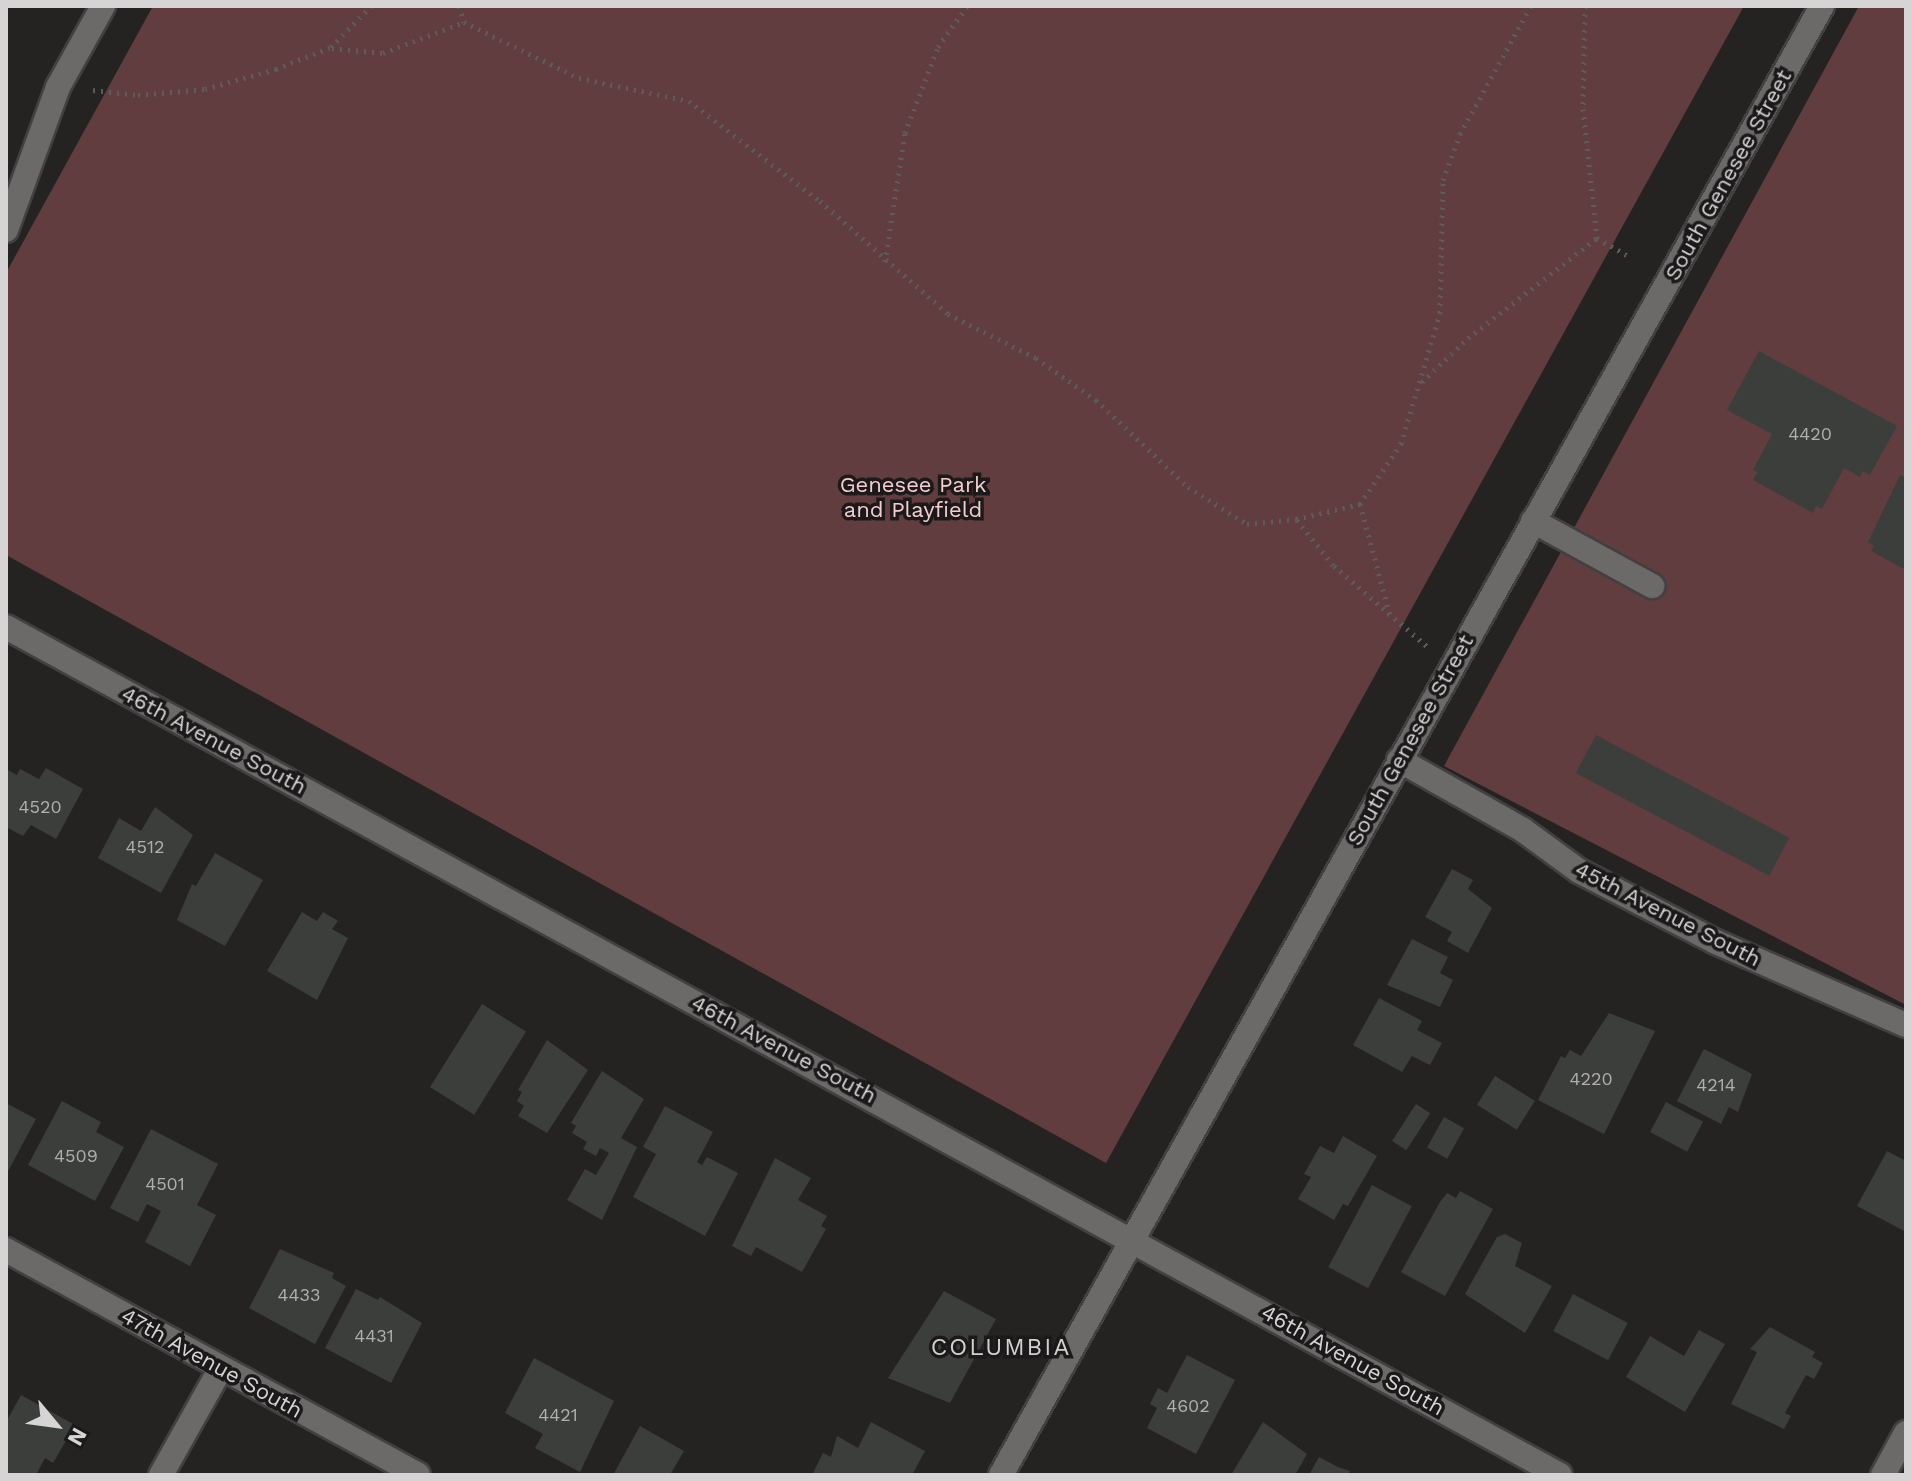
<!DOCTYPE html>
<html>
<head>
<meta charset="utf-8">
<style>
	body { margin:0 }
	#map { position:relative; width:1912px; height:1481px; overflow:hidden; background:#252222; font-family:"Work Sans",sans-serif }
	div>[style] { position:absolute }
	.green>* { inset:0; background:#613d40 }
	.building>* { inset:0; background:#3c3e3c; transform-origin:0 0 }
	.path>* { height:5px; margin-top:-2.5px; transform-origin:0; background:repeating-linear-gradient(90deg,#5e5b5b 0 2px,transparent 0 8px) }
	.roads { filter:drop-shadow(2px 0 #424040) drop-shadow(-2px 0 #424040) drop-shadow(0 2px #424040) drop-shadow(0 -2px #424040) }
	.minor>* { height:24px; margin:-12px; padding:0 12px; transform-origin:12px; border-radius:12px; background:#6c6969 }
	span { translate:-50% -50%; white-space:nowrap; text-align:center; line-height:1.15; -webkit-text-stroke:7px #1b1919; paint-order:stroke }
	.number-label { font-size:18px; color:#b0aeae }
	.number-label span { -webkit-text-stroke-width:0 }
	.street-label { font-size:22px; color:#d6d4d4 }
	.park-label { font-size:22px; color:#f5cdcf }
	.neighbourhood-label { font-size:24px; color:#d3d0d0; letter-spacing:2px }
	.frame { position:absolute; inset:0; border:8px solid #d6d4d4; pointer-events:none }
	.north { position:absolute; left:16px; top:1385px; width:80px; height:80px; -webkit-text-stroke:6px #1b1919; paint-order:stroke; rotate:119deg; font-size:22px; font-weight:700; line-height:32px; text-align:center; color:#d6d4d4 }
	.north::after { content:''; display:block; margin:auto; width:28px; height:36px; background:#d6d4d4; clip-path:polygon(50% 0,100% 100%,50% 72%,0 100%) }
</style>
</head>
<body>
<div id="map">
	<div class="green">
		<i style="clip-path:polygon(153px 6px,1744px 6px,1106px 1163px,6px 555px,6px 273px)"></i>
		<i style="clip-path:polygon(1859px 6px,1906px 6px,1906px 1005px,1444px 766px)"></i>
	</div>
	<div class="building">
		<i style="clip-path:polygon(1759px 351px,1897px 426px,1870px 475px,1863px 471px,1860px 477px,1844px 468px,1822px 509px,1816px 506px,1813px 513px,1753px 480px,1757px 472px,1753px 470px,1772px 434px,1727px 410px)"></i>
		<i style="clip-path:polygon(1900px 475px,1906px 478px,1906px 570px,1871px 551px,1874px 546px,1868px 542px)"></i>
		<i style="left:1596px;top:735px;width:219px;height:43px;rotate:28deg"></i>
		<i style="clip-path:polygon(46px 768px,83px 789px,56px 839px,31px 825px,23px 836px,6px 827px,6px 769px,17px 775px,20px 769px,39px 779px)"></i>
		<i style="clip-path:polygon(155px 807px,193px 835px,161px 893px,98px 858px,119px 818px,141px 831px)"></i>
		<i style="clip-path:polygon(215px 853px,263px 880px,225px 946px,177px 920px,192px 884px,196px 886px)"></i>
		<i style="clip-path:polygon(1452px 869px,1473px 880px,1468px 889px,1492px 908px,1468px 953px,1447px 941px,1452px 932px,1425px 917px)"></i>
		<i style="clip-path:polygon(302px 912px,317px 921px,323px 912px,338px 921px,332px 929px,348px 938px,317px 1000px,267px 971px)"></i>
		<i style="clip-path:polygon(1412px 939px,1448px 957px,1440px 973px,1453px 980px,1440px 1007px,1387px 985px)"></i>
		<i style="clip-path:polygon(1379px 998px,1422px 1021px,1417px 1030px,1442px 1043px,1430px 1065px,1412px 1056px,1402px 1072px,1353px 1045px)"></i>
		<i style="left:482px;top:1004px;width:52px;height:98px;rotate:32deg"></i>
		<i style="clip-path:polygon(1609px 1013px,1655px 1031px,1604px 1134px,1538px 1100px,1561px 1056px,1565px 1058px,1570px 1050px,1581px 1056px)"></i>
		<i style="clip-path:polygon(547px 1040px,588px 1070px,547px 1133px,518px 1116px,524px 1106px,517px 1101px,522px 1092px,518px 1090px)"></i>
		<i style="clip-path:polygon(1704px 1049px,1752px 1074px,1738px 1112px,1729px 1107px,1721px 1124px,1677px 1101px)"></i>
		<i style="clip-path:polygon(602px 1071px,644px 1099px,621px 1138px,637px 1147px,602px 1220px,567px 1200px,585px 1169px,596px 1175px,609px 1153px,600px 1148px,596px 1156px,583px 1149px,587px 1142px,572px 1133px,576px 1126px,571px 1123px)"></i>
		<i style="left:1495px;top:1076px;width:47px;height:34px;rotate:32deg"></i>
		<i style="clip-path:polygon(62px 1101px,101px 1122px,96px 1132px,124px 1147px,95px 1201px,28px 1165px)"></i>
		<i style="left:1666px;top:1102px;width:42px;height:34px;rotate:28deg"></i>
		<i style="clip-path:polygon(6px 1103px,36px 1119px,6px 1175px)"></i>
		<i style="left:1416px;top:1104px;width:17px;height:44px;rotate:33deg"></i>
		<i style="clip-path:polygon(665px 1106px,713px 1132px,697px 1162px,702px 1165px,707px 1157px,738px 1173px,705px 1236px,633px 1197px,656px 1154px,643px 1147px)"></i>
		<i style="left:1444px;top:1117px;width:23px;height:35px;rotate:29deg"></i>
		<i style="clip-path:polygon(151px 1129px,218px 1164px,197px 1205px,216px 1215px,190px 1266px,145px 1242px,161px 1211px,147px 1204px,138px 1222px,110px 1208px)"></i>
		<i style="clip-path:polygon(1343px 1136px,1377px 1156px,1348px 1206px,1343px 1204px,1334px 1220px,1298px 1199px,1311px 1177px,1304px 1174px,1320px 1146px,1334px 1153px)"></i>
		<i style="clip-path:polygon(1887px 1151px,1906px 1161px,1906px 1232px,1857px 1206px)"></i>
		<i style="clip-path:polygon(775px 1158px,811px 1178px,798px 1200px,827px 1216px,821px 1226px,826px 1229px,802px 1272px,756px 1247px,751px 1256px,732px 1246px)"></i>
		<i style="left:1372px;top:1185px;width:45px;height:93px;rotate:28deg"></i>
		<i style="clip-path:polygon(1460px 1191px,1493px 1209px,1445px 1296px,1401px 1272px,1440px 1202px,1447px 1193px,1456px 1198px)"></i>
		<i style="clip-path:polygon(1505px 1234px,1522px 1243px,1515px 1266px,1552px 1286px,1525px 1333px,1465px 1294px,1497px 1237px)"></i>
		<i style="clip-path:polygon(280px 1249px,334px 1273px,332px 1278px,346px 1286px,315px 1344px,249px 1308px)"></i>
		<i style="clip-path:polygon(356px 1289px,378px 1300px,380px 1297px,422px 1323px,391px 1383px,325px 1348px)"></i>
		<i style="clip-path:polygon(944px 1291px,996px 1319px,950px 1403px,888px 1378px)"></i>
		<i style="left:1573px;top:1294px;width:62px;height:42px;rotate:28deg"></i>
		<i style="clip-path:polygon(1770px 1327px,1815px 1352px,1812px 1357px,1823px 1363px,1814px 1379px,1806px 1375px,1785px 1413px,1791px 1416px,1784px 1429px,1731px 1404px,1757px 1352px,1750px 1349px)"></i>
		<i style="clip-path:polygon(1699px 1330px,1725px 1344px,1685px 1412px,1626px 1377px,1650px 1336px,1684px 1356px)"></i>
		<i style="clip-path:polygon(1187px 1355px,1235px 1380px,1196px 1454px,1147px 1428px,1157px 1408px,1150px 1404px,1158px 1388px,1167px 1393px)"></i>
		<i style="clip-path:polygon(534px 1358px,614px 1401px,580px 1472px,535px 1448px,543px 1434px,505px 1413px)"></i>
		<i style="clip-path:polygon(21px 1395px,75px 1425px,53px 1463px,45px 1458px,36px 1475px,6px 1475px,6px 1422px)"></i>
		<i style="clip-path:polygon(871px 1422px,925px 1451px,912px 1475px,812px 1475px,823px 1453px,831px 1457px,837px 1436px,858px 1448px)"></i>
		<i style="clip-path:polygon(1263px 1422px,1307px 1454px,1295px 1475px,1231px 1475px)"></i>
		<i style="clip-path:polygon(640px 1426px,684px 1451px,670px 1475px,613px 1475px)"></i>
		<i style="clip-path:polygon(1319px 1457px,1338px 1467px,1350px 1471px,1348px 1475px,1309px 1475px)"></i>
	</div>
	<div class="path">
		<i style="left:459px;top:6px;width:17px;rotate:73deg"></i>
		<i style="left:464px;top:22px;width:128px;rotate:26deg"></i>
		<i style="left:579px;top:78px;width:112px;rotate:11.8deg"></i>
		<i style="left:689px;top:101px;width:165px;rotate:37.4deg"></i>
		<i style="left:820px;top:201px;width:171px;rotate:41.4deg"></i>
		<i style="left:948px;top:314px;width:98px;rotate:26.6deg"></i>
		<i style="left:1036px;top:358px;width:73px;rotate:35deg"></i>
		<i style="left:1096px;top:400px;width:127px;rotate:43.4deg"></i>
		<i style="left:1188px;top:487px;width:70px;rotate:32.1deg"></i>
		<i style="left:1247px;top:524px;width:49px;rotate:-5.8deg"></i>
		<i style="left:1296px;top:519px;width:66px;rotate:-13.2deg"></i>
		<i style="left:1360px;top:504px;width:73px;rotate:-55.7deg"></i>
		<i style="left:1401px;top:444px;width:137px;rotate:-73.4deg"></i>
		<i style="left:1440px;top:313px;width:133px;rotate:-88.7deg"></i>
		<i style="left:1443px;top:180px;width:49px;rotate:-69.7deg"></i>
		<i style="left:1460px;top:134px;width:146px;rotate:-61deg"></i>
		<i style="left:1585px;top:6px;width:103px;rotate:91.1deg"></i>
		<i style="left:1583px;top:109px;width:130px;rotate:83.8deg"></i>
		<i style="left:1597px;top:238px;width:34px;rotate:30deg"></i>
		<i style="left:332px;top:48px;width:51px;rotate:5.6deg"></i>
		<i style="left:383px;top:53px;width:87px;rotate:-20.9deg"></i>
		<i style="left:93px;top:90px;width:45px;rotate:6.3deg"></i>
		<i style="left:138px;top:95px;width:67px;rotate:-5.1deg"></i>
		<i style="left:205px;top:89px;width:74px;rotate:-15.7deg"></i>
		<i style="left:276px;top:69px;width:59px;rotate:-21.8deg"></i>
		<i style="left:331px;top:47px;width:57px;rotate:-45.7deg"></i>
		<i style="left:885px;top:262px;width:131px;rotate:-81.2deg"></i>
		<i style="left:905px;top:133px;width:92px;rotate:-69deg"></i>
		<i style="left:938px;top:47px;width:50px;rotate:-54.7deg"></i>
		<i style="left:1422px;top:382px;width:64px;rotate:-43.7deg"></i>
		<i style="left:1468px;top:338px;width:163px;rotate:-37.8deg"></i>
		<i style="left:1360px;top:504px;width:119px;rotate:74.9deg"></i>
		<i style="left:1297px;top:520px;width:59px;rotate:51.2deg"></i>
		<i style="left:1334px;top:566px;width:127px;rotate:40.8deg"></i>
	</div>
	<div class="roads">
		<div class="minor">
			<i style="left:6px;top:230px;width:152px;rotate:-70deg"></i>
			<i style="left:58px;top:87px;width:93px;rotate:-60.9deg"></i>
			<i style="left:1533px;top:521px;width:136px;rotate:28.6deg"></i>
			<i style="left:6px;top:627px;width:1770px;rotate:28.62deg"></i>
			<i style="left:1399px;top:760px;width:142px;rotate:29.4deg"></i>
			<i style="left:1523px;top:830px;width:69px;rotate:36.2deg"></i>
			<i style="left:1579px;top:871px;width:154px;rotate:27.4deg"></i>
			<i style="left:1716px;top:942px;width:207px;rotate:23.6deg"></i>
			<i style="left:6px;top:1250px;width:469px;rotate:28.6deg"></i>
			<i style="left:161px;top:1475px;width:123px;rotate:-60.7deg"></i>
			<i style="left:1001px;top:1475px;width:1683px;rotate:-60.8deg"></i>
			<i style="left:1883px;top:1475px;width:48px;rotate:-61.3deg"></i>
		</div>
	</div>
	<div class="number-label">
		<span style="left:1810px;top:434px">4420</span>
		<span style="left:40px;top:807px">4520</span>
		<span style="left:145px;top:847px">4512</span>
		<span style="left:1591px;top:1079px">4220</span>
		<span style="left:1716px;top:1085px">4214</span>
		<span style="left:76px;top:1156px">4509</span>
		<span style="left:165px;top:1184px">4501</span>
		<span style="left:299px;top:1295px">4433</span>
		<span style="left:374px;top:1336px">4431</span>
		<span style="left:1188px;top:1406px">4602</span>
		<span style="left:558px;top:1415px">4421</span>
	</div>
	<div class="street-label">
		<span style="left:1728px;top:175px;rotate:-61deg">South Genesee Street</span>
		<span style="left:214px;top:740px;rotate:28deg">46th Avenue South</span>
		<span style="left:1410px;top:740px;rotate:-61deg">South Genesee Street</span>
		<span style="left:1668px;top:914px;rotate:27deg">45th Avenue South</span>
		<span style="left:784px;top:1049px;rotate:28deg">46th Avenue South</span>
		<span style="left:1353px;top:1360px;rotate:29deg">46th Avenue South</span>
		<span style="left:212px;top:1363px;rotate:29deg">47th Avenue South</span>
	</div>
	<div class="park-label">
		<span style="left:913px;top:497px">Genesee Park<br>and Playfield</span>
	</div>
	<div class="neighbourhood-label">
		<span style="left:1001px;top:1348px">COLUMBIA</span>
	</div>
	<div class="frame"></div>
	<div class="north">N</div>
</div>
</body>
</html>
